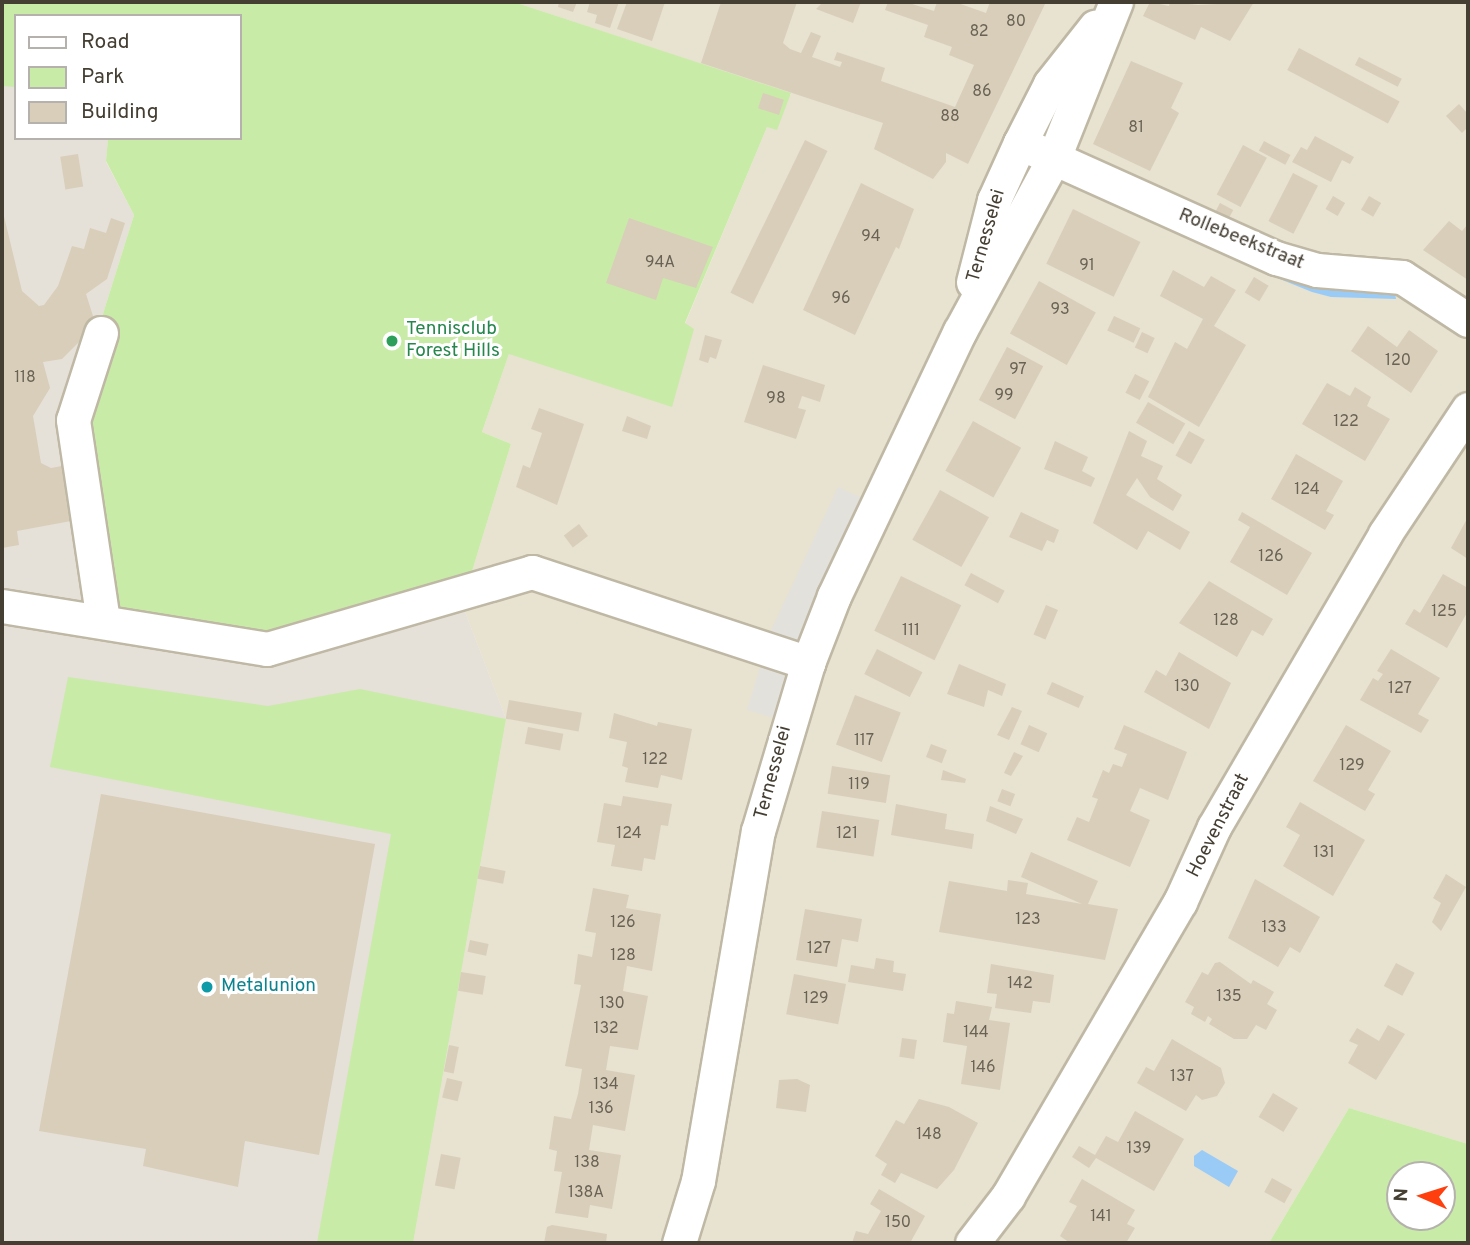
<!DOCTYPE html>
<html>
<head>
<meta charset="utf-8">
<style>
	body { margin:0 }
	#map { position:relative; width:1470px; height:1245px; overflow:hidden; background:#f3efe3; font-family:Overpass,sans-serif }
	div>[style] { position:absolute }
	.residential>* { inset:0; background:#e8e2d0 }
	.industrial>* { inset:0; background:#e5e0d8 }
	.green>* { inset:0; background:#c9eba8 }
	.parking>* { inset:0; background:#e3e1dc; transform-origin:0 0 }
	.water>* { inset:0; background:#99cbf6 }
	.building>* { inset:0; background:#d9ceba; transform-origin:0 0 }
	.roads { filter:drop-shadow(2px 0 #bfb8a5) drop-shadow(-2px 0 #bfb8a5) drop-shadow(0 2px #bfb8a5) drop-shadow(0 -2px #bfb8a5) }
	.minor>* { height:33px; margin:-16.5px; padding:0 16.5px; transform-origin:16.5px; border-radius:16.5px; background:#fff }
	.dots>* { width:19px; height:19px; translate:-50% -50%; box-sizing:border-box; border:4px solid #fff; border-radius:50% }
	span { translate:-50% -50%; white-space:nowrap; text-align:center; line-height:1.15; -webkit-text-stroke:6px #fff; paint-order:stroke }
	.number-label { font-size:16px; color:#6a6355 }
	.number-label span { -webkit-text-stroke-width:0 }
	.street-label { font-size:19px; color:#453f33 }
	.leisure-label { font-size:19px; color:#27864d }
	.left { translate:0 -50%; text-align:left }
	.culture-label { font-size:19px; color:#0d838f }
	.frame { position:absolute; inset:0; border:4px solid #453f33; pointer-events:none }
	.legend { position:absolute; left:14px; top:14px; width:228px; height:126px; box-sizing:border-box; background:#fff; border:2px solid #b5b2ad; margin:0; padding:9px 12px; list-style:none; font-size:21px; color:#453f33 }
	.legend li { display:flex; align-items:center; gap:14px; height:35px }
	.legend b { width:35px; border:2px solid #b5b2ad }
	.north { position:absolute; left:1386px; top:1161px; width:70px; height:70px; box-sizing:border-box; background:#fff; border:2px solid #b5b2ad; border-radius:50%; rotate:273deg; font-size:19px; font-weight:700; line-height:28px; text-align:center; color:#453f33 }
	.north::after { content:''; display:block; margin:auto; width:24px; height:32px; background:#ff400e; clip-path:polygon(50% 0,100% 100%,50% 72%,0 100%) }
</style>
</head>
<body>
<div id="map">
	<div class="residential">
		<i style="clip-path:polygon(514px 2px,1468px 2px,1468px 1144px,1349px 1108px,1269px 1243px,413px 1243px,506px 719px,462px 604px,511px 444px,482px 432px,509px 354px,685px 324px,767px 127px,791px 94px)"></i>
	</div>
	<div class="industrial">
		<i style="clip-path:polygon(2px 83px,16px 83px,16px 138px,108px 138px,106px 162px,134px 215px,70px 419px,462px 604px,506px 719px,413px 1243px,2px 1243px)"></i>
	</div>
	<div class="green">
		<i style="clip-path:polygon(2px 2px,514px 2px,791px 93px,777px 130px,767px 127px,685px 323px,694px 329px,672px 407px,509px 354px,482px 432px,511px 444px,462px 604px,261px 660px,101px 633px,70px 419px,134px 215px,106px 161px,108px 138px,240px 138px,240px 16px,16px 16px,16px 87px,2px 86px)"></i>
		<i style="clip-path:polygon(68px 677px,268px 706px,360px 689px,506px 719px,413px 1243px,317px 1243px,391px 834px,50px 767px)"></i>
		<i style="clip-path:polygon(evenodd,1349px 1108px,1468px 1144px,1468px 1243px,1269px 1243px,1349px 1108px,1442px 1175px,1442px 1217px,1400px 1217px,1400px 1175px,1442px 1175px)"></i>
	</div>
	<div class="parking">
		<i style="left:838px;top:487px;width:29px;height:162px;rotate:25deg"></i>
		<i style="left:761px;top:664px;width:30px;height:48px;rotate:17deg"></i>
	</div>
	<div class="water">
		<i style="clip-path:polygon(1256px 259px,1394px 287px,1396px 299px,1331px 297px,1312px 292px,1253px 268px)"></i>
		<i style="clip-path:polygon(1202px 1150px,1238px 1171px,1229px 1187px,1194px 1166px,1194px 1156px)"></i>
	</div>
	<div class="building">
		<i style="clip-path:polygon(559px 2px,577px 2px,573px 12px,558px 7px)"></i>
		<i style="clip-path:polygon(590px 2px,619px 2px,610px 28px,595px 23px,597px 15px,587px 12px)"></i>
		<i style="clip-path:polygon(627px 2px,665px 2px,652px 41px,617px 29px)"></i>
		<i style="clip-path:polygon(721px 2px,797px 2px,783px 43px,790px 49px,801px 53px,811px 32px,821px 36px,812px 57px,840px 67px,842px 62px,834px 60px,837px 52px,885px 68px,881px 81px,955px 107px,974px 65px,949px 55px,952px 47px,924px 37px,928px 25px,885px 10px,888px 2px,906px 2px,934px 11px,937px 2px,955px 2px,986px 13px,990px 2px,1046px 2px,968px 164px,946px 153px,946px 162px,933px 179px,874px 149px,883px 123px,701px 63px)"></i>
		<i style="clip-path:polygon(823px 2px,861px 2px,853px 23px,816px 9px)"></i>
		<i style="clip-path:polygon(1150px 2px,1169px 6px,1170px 2px,1198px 5px,1254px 2px,1230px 41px,1201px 27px,1195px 40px,1143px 16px)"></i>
		<i style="left:1299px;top:48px;width:114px;height:25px;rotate:28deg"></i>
		<i style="left:1359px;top:57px;width:48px;height:9px;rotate:27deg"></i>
		<i style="clip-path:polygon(1131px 61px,1183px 83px,1171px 108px,1179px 113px,1150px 171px,1093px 144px)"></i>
		<i style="left:763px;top:93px;width:22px;height:16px;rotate:18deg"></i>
		<i style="clip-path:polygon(1459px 104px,1468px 114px,1468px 127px,1462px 133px,1446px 116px)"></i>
		<i style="clip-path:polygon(1315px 136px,1354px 157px,1350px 164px,1342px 160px,1331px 182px,1292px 162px,1301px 147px,1307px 150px)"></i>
		<i style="left:805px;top:140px;width:25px;height:170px;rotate:26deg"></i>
		<i style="left:1264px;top:141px;width:30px;height:11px;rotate:28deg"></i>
		<i style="left:1243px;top:145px;width:27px;height:56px;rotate:28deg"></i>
		<i style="left:78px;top:154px;width:33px;height:18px;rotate:81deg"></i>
		<i style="left:1293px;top:173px;width:28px;height:54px;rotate:27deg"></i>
		<i style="clip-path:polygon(861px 183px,914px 209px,899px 249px,896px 247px,855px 335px,803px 310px)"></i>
		<i style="left:1333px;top:196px;width:14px;height:15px;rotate:30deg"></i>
		<i style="left:1369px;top:196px;width:14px;height:16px;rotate:30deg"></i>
		<i style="left:1220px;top:203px;width:15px;height:15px;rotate:28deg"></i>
		<i style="clip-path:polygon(2px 208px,22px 291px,39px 306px,44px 305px,58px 286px,72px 246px,84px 249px,90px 228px,106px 233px,111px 218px,125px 223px,107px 279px,86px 294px,93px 316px,84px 330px,84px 337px,62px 359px,43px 362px,50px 388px,33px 416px,41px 463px,51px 468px,62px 466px,71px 521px,17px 531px,19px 545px,2px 548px)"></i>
		<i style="left:1073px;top:209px;width:75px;height:61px;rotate:26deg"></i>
		<i style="clip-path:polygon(629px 218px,713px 247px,696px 288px,663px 278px,656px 300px,606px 283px)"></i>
		<i style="clip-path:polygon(1449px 221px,1462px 231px,1468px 224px,1468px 280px,1423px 250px)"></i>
		<i style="clip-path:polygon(1173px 270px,1204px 287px,1211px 276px,1236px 290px,1214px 326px,1246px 345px,1199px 427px,1148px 397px,1175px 342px,1187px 349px,1203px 319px,1160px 296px)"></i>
		<i style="left:1254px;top:277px;width:17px;height:18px;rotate:31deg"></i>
		<i style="left:1039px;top:281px;width:65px;height:60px;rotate:29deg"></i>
		<i style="left:1114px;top:316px;width:29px;height:16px;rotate:25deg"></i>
		<i style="clip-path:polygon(1368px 326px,1397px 347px,1409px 330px,1438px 351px,1411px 393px,1351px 351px)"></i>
		<i style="left:1142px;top:332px;width:14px;height:17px;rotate:25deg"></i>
		<i style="clip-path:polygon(705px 335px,722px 340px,716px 359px,710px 357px,708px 363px,699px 360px)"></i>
		<i style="left:1007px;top:347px;width:41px;height:60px;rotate:28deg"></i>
		<i style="clip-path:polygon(763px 365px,825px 385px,820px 402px,802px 396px,798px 408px,806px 410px,796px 439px,744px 422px)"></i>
		<i style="left:1135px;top:374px;width:16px;height:21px;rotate:27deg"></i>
		<i style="clip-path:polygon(1327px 383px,1350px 396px,1355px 387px,1371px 397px,1367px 406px,1390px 419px,1365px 461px,1302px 424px)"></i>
		<i style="left:1148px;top:402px;width:43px;height:24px;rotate:30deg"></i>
		<i style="clip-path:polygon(539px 408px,584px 424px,557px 505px,516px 487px,523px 465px,530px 468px,542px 433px,531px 429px)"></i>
		<i style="clip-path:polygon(627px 416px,651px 426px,647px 439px,622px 431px)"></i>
		<i style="left:973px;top:421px;width:55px;height:57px;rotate:29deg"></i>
		<i style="clip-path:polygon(1129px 431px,1147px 441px,1141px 456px,1163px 466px,1157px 479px,1182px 495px,1173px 511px,1150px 497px,1137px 478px,1126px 495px,1190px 532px,1180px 550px,1148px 531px,1137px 550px,1093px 523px)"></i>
		<i style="left:1189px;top:431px;width:18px;height:28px;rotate:29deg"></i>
		<i style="clip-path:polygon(1055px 441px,1088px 457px,1082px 471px,1095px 478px,1091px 487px,1044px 469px)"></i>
		<i style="clip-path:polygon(1296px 454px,1343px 481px,1326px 511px,1334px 515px,1325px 530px,1271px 499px)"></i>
		<i style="left:940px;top:490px;width:56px;height:57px;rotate:29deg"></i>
		<i style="clip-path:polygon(1021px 512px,1059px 530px,1054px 543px,1047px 540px,1042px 551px,1009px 537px)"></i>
		<i style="clip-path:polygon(1242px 512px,1312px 553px,1287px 595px,1230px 562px,1250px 527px,1238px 520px)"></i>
		<i style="clip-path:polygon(1468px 517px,1468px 559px,1451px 548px)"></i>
		<i style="left:579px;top:524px;width:15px;height:19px;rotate:53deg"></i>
		<i style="left:971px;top:573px;width:38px;height:14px;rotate:28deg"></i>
		<i style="clip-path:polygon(1443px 574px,1468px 588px,1468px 611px,1447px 648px,1405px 624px,1414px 609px,1420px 613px)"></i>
		<i style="left:901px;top:576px;width:67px;height:61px;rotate:26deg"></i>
		<i style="clip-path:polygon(1209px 581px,1273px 619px,1263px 636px,1252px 630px,1237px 657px,1179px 623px)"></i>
		<i style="left:1046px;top:605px;width:13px;height:32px;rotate:23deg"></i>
		<i style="left:877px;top:649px;width:51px;height:28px;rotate:27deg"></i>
		<i style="clip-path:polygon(1391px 649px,1440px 678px,1418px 714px,1429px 720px,1421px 733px,1360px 700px,1373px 678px,1378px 681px,1383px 674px,1377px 671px)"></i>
		<i style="clip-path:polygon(1179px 652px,1231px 683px,1209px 729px,1144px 692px,1156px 670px,1166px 676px)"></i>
		<i style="clip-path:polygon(959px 664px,1006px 684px,1002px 696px,988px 690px,984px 707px,947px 694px)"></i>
		<i style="left:1052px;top:682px;width:35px;height:13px;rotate:24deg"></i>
		<i style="left:855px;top:695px;width:49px;height:53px;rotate:21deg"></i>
		<i style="left:509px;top:700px;width:74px;height:19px;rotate:10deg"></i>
		<i style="clip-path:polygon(1012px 707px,1022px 711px,1009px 740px,997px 735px)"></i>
		<i style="clip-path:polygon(614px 713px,657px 726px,658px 722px,692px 729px,682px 780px,661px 775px,658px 788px,625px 782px,628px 768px,622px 766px,627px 742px,609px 738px)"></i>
		<i style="left:1029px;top:725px;width:20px;height:21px;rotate:24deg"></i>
		<i style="clip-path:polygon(1124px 725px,1187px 752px,1168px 800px,1140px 788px,1130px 811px,1150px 820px,1130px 867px,1067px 840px,1077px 817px,1089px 822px,1098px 799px,1092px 797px,1103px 770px,1109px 773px,1113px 764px,1122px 767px,1127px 754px,1114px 749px)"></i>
		<i style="clip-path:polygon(1346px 725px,1391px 751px,1368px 790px,1375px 794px,1365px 811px,1313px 781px)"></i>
		<i style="left:528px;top:727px;width:36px;height:17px;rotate:11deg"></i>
		<i style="left:931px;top:744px;width:17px;height:14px;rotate:21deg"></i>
		<i style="clip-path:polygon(1014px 752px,1023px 756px,1011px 776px,1004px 773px)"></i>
		<i style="left:832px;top:766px;width:59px;height:28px;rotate:9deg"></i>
		<i style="clip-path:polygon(943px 770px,966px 779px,965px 783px,941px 780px)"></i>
		<i style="left:1002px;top:789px;width:14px;height:13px;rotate:21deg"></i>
		<i style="clip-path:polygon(101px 794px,375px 844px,319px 1155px,245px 1141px,238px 1187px,143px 1166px,146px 1149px,39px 1131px)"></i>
		<i style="clip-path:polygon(623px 796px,672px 804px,668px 826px,661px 825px,655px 860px,644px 858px,642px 871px,611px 866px,615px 845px,597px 842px,604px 803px,621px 806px)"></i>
		<i style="clip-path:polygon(1300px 802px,1365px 840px,1333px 896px,1283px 866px,1300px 835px,1286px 827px)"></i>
		<i style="clip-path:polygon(896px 804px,947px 814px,945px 829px,974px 834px,972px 849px,891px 835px)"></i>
		<i style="clip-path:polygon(990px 806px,1023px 819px,1016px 834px,986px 821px)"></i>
		<i style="left:822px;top:811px;width:58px;height:37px;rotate:9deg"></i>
		<i style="clip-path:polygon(1031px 852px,1098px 881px,1088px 904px,1118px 909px,1105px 960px,939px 932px,949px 881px,1007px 891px,1008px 880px,1028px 883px,1026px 894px,1082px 904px,1021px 877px)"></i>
		<i style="left:480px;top:866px;width:26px;height:13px;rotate:11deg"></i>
		<i style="clip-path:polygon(1446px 874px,1466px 887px,1441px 931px,1432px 922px,1441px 903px,1433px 898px)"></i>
		<i style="clip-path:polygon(1255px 879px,1320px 917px,1300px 953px,1290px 947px,1278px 967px,1228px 938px)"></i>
		<i style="clip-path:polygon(593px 888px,629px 895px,626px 908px,661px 914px,652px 971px,627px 966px,623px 991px,648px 996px,638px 1050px,610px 1046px,606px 1070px,635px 1075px,625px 1131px,593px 1125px,589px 1150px,621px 1155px,612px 1209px,590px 1205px,588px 1218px,555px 1213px,562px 1172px,554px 1171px,557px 1151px,549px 1149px,554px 1116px,571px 1119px,578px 1094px,582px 1069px,565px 1066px,581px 985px,574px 984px,578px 954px,592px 957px,596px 933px,585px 931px)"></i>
		<i style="clip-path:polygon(805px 909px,862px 919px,858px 942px,842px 939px,837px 967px,796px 960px)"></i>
		<i style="left:470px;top:940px;width:19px;height:12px;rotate:12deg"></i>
		<i style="clip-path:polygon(876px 958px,894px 961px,893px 972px,906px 974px,903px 991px,848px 982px,851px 965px,874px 969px)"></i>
		<i style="clip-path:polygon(1220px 962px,1251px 984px,1253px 980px,1274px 992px,1267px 1004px,1277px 1010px,1266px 1030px,1256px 1025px,1247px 1039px,1234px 1039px,1209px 1024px,1212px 1019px,1208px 1016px,1205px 1022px,1191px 1014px,1194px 1007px,1185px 1002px,1202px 972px,1208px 975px,1215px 963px)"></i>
		<i style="left:1396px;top:963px;width:21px;height:26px;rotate:28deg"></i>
		<i style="clip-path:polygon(991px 964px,1054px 975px,1050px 1003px,1033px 1001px,1031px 1013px,995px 1008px,997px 994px,987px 993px)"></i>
		<i style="left:461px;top:972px;width:25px;height:19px;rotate:9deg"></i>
		<i style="left:794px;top:974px;width:53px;height:41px;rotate:11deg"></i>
		<i style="clip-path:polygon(956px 1001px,992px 1007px,989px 1020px,1010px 1023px,1000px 1090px,961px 1084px,967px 1046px,943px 1042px,947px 1013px,954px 1014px)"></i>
		<i style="clip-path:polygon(1388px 1025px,1405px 1034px,1376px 1080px,1348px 1063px,1358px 1045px,1349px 1041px,1357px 1028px,1379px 1041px)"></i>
		<i style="left:902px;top:1038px;width:15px;height:19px;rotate:8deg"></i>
		<i style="clip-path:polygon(1172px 1039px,1221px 1068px,1225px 1083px,1217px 1096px,1202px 1100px,1196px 1095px,1186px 1111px,1137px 1083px,1146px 1067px,1154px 1071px)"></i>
		<i style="left:449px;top:1045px;width:10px;height:27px;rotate:11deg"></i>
		<i style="left:447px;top:1078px;width:16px;height:20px;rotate:14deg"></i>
		<i style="clip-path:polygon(797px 1079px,810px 1085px,806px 1112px,776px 1108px,779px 1080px)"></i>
		<i style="left:1273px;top:1093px;width:29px;height:28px;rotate:31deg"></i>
		<i style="clip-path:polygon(919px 1099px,949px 1107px,978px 1123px,954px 1170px,937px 1189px,901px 1173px,895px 1183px,881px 1175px,887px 1164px,875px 1156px,896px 1120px,904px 1124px)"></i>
		<i style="clip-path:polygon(1135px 1111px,1184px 1139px,1154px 1191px,1096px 1158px,1089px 1168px,1072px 1157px,1079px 1146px,1095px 1155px,1106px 1136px,1118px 1142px)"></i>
		<i style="left:441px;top:1154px;width:20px;height:32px;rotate:11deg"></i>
		<i style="left:1272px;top:1178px;width:23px;height:16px;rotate:29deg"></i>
		<i style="clip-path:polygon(1082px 1179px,1135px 1210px,1127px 1224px,1135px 1228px,1126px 1243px,1070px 1243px,1060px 1236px,1077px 1206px,1069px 1202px)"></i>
		<i style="clip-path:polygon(879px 1189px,925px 1216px,910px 1243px,852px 1243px,856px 1231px,868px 1234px,881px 1211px,870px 1204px)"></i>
		<i style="clip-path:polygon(552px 1225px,607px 1234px,606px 1243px,544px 1243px,547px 1227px)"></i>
	</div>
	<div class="roads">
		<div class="minor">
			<i style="left:1020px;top:143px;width:281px;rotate:24.2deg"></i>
			<i style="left:1276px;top:258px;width:43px;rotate:16.3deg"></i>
			<i style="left:1317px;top:270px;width:85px;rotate:4.7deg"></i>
			<i style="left:1402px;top:277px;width:79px;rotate:33.1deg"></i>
			<i style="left:973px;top:282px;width:85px;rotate:-75.6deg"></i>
			<i style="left:994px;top:200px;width:63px;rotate:-65.5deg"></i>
			<i style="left:1020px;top:143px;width:66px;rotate:-63deg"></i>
			<i style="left:1050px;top:84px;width:73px;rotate:-51.7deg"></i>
			<i style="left:101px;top:333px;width:91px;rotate:107.8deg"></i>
			<i style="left:73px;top:420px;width:203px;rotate:81.5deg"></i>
			<i style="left:2px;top:606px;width:268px;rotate:9.2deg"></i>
			<i style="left:267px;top:649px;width:276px;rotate:-16.2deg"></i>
			<i style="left:532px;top:572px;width:291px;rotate:18.2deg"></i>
			<i style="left:679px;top:1243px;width:65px;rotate:-73deg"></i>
			<i style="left:698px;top:1181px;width:355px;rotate:-80.3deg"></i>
			<i style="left:758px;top:831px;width:175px;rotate:-73.4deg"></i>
			<i style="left:808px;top:663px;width:72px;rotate:-68.8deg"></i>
			<i style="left:834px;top:596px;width:293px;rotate:-64.6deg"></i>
			<i style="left:960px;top:331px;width:195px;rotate:-61.5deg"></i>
			<i style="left:1053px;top:160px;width:170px;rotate:-68.3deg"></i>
			<i style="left:972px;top:1243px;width:59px;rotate:-52.5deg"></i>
			<i style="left:1008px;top:1196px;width:341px;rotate:-59.7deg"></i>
			<i style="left:1180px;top:902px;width:82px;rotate:-65.6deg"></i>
			<i style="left:1214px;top:827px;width:339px;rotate:-59.7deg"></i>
			<i style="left:1385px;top:534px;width:150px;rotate:-56.4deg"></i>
		</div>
	</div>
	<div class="dots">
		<i style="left:392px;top:341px;background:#2e9e5b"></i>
		<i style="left:207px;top:987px;background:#0f9aa8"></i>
	</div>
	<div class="number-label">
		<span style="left:1016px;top:22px">80</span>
		<span style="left:979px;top:32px">82</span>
		<span style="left:982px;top:92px">86</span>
		<span style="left:950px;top:117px">88</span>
		<span style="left:1136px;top:128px">81</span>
		<span style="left:871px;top:237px">94</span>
		<span style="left:660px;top:263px">94A</span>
		<span style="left:1087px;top:266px">91</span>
		<span style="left:841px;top:299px">96</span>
		<span style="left:1060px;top:310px">93</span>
		<span style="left:1398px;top:361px">120</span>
		<span style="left:1018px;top:370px">97</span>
		<span style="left:25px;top:378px">118</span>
		<span style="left:1004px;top:396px">99</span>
		<span style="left:776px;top:399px">98</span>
		<span style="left:1346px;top:422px">122</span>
		<span style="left:1307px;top:490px">124</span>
		<span style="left:1271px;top:557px">126</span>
		<span style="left:1444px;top:612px">125</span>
		<span style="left:1226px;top:621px">128</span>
		<span style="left:911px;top:631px">111</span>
		<span style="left:1187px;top:687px">130</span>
		<span style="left:1400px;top:689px">127</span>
		<span style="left:864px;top:741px">117</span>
		<span style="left:655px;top:760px">122</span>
		<span style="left:1352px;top:766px">129</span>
		<span style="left:859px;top:785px">119</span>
		<span style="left:629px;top:834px">124</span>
		<span style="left:847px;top:834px">121</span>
		<span style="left:1324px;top:853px">131</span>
		<span style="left:1028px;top:920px">123</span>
		<span style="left:623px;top:923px">126</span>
		<span style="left:1274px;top:928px">133</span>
		<span style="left:819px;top:949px">127</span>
		<span style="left:623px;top:956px">128</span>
		<span style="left:1020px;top:984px">142</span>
		<span style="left:1229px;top:997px">135</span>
		<span style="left:816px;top:999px">129</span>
		<span style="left:612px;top:1004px">130</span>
		<span style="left:606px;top:1029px">132</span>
		<span style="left:976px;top:1033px">144</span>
		<span style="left:983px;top:1068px">146</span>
		<span style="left:1182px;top:1077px">137</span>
		<span style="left:606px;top:1085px">134</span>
		<span style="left:601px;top:1109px">136</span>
		<span style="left:929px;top:1135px">148</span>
		<span style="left:1139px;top:1149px">139</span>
		<span style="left:587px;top:1163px">138</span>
		<span style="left:586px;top:1193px">138A</span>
		<span style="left:1101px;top:1217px">141</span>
		<span style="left:898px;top:1223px">150</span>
	</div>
	<div class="street-label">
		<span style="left:987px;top:236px;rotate:-74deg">Ternesselei</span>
		<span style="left:1241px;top:240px;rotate:22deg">Rollebeekstraat</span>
		<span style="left:774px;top:773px;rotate:-75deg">Ternesselei</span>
		<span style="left:1219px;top:826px;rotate:-63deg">Hoevenstraat</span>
	</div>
	<div class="leisure-label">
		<span class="left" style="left:406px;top:341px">Tennisclub<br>Forest Hills</span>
	</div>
	<div class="culture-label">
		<span class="left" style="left:221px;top:987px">Metalunion</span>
	</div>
	<div class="frame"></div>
	<ul class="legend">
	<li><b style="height:9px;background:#fff"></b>Road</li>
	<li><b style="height:19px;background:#c9eba8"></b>Park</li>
	<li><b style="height:19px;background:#d9ceba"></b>Building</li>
	</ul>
	<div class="north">N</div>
</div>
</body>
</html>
